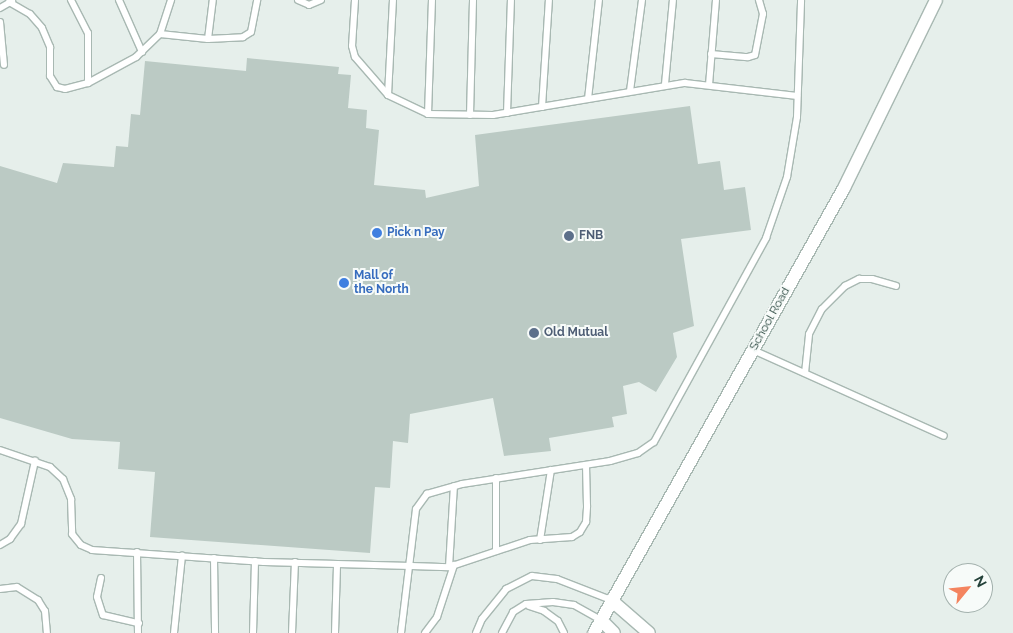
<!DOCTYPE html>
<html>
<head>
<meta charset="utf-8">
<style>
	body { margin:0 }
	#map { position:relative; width:1013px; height:633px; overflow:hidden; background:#e6efeb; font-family:Raleway,sans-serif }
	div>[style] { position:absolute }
	.building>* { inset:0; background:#bbcac4 }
	.roads { filter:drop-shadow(1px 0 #a8b8b2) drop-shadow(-1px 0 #a8b8b2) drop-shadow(0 1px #a8b8b2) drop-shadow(0 -1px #a8b8b2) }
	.service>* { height:6px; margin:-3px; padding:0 3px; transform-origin:3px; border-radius:3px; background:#fff }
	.minor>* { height:12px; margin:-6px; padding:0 6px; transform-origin:6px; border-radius:6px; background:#fff }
	.dots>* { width:14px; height:14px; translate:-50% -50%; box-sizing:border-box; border:2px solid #f7fbf9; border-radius:50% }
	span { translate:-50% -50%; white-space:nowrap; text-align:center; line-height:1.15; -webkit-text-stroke:4px #f7fbf9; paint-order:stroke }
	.shop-label { font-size:12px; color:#366cbe; font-weight:700 }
	.left { translate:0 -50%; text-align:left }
	.service-label { font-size:12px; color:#4e5e75; font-weight:700 }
	.street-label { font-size:12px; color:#24423a }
	.north { position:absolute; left:943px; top:563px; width:50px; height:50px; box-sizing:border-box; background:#f7fbf9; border:1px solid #a3b1ad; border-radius:50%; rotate:62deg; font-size:14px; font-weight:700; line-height:20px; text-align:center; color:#24423a }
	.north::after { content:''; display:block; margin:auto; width:18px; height:22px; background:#f4845f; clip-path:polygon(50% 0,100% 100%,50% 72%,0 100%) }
</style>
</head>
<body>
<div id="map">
	<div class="building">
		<i style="clip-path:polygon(247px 58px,339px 67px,338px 74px,351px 75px,348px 108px,367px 110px,366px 128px,379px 130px,374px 185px,425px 190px,426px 198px,479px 186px,475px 135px,690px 106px,698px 164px,720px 161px,724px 190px,745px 187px,751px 230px,681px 239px,694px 326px,673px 333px,677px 357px,656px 392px,639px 382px,623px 386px,627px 414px,612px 417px,614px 427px,549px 438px,551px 451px,504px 456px,493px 398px,410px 414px,408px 443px,393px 441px,390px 488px,375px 487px,370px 553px,150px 537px,155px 472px,118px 469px,120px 442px,72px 439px,0 418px,0 166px,57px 183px,63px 163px,114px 167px,116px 146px,128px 147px,131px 114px,140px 115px,145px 61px,246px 71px)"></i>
	</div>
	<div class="roads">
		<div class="service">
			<i style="left:71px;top:0;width:37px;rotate:63deg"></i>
			<i style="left:88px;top:33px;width:50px;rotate:90deg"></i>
			<i style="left:119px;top:0;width:57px;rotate:66.1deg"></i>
			<i style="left:298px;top:0;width:12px;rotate:24deg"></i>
			<i style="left:309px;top:5px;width:13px;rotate:-23deg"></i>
			<i style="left:355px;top:0;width:46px;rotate:93.7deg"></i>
			<i style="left:352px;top:46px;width:11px;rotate:75deg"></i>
			<i style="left:355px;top:57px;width:50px;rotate:49deg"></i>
			<i style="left:388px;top:95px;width:44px;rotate:25.4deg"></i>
			<i style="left:428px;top:114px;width:65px;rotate:0.9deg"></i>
			<i style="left:493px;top:115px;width:195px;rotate:-9.5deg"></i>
			<i style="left:685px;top:83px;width:113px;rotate:6.6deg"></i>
			<i style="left:9px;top:2px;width:24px;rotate:30deg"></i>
			<i style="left:30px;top:14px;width:18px;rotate:49deg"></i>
			<i style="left:42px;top:28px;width:21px;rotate:67deg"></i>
			<i style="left:50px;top:47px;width:29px;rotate:90deg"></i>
			<i style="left:50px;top:76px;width:13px;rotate:58deg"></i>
			<i style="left:57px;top:87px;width:8px;rotate:14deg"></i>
			<i style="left:65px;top:89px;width:24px;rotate:-15deg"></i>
			<i style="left:88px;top:83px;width:55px;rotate:-28.4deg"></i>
			<i style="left:136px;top:57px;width:33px;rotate:-44deg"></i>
			<i style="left:160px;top:34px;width:36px;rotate:-72deg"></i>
			<i style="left:0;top:8px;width:14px;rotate:-30deg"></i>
			<i style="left:0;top:22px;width:43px;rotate:84.7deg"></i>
			<i style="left:160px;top:34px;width:48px;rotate:5.9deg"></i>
			<i style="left:208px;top:39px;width:35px;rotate:-3deg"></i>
			<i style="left:243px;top:37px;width:9px;rotate:-32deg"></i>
			<i style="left:251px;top:32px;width:33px;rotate:-79deg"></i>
			<i style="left:208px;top:39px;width:39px;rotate:-83deg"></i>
			<i style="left:711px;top:54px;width:37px;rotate:5deg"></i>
			<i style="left:748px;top:57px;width:7px;rotate:-16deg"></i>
			<i style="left:755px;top:55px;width:42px;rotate:-79deg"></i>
			<i style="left:763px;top:14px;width:15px;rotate:-106deg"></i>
			<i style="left:665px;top:84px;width:84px;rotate:-84.6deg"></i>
			<i style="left:709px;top:85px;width:85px;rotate:-85.3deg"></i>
			<i style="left:630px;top:91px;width:92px;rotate:-82.5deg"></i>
			<i style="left:388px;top:95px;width:95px;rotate:-87deg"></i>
			<i style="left:588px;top:99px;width:100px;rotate:-83.7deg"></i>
			<i style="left:542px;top:107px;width:107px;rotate:-86.3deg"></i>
			<i style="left:507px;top:113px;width:113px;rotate:-88deg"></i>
			<i style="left:428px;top:114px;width:114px;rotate:-88deg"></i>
			<i style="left:470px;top:115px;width:115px;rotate:-88.5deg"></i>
			<i style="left:753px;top:350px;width:209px;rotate:24.2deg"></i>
			<i style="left:805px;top:373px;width:39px;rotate:-84deg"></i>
			<i style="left:809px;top:334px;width:28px;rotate:-63deg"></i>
			<i style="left:822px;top:309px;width:33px;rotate:-45deg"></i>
			<i style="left:845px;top:286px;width:16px;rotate:-27deg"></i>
			<i style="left:859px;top:279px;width:13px"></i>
			<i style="left:872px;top:279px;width:25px;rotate:16deg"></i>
			<i style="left:0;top:450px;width:53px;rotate:18.8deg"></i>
			<i style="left:50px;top:467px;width:18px;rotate:43deg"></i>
			<i style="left:63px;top:479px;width:22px;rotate:68deg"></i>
			<i style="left:71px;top:499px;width:35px;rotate:88deg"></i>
			<i style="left:72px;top:534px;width:14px;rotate:51deg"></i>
			<i style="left:81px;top:545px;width:12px;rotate:24deg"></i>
			<i style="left:92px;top:550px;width:172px;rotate:4deg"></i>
			<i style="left:264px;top:562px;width:147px;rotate:1.6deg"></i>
			<i style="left:411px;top:566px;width:38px;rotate:2deg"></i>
			<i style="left:449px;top:567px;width:85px;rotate:-18.4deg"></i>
			<i style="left:530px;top:540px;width:42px;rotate:-4.1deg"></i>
			<i style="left:572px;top:537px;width:9px;rotate:-32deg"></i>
			<i style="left:580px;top:532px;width:12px;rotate:-59deg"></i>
			<i style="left:586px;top:522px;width:16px;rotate:-86deg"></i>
			<i style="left:587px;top:506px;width:41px;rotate:-91.4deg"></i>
			<i style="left:540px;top:540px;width:71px;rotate:-81.1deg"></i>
			<i style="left:0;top:545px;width:12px;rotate:-31deg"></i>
			<i style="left:10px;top:539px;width:19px;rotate:-54deg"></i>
			<i style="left:21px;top:524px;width:65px;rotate:-77.5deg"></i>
			<i style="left:496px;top:551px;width:73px;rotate:-90deg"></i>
			<i style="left:137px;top:552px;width:81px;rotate:89.3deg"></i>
			<i style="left:214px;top:558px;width:75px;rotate:89.2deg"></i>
			<i style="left:449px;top:567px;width:81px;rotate:-86.5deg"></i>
			<i style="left:101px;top:578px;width:19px;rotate:102deg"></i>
			<i style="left:97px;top:597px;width:19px;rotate:72deg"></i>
			<i style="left:103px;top:615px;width:37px;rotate:13deg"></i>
			<i style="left:0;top:589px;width:17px;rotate:-7deg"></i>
			<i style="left:17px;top:587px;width:25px;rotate:32deg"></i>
			<i style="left:38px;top:600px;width:13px;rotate:58deg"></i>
			<i style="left:45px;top:611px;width:22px;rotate:85deg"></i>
			<i style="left:529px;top:606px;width:16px;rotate:18deg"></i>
			<i style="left:544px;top:611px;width:17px;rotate:36deg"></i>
			<i style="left:558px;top:621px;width:13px;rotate:63deg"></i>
			<i style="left:174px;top:633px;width:78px;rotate:-84.1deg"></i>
			<i style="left:253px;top:633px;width:72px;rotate:-88.4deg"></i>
			<i style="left:292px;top:633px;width:71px;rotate:-87.6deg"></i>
			<i style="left:335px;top:633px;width:69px;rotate:-88.3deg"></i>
			<i style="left:401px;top:633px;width:125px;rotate:-83.1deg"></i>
			<i style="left:416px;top:509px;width:19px;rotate:-54deg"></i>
			<i style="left:427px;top:494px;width:36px;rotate:-16deg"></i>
			<i style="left:462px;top:484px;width:150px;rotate:-8.8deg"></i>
			<i style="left:610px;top:461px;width:29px;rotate:-16deg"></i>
			<i style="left:638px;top:453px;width:19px;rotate:-35deg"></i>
			<i style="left:654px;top:442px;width:233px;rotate:-61.2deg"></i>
			<i style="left:766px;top:238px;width:65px;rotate:-71deg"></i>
			<i style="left:787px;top:177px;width:61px;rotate:-80.5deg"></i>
			<i style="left:797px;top:117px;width:117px;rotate:-88deg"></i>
			<i style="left:425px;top:633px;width:20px;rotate:-53deg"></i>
			<i style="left:437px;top:617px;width:55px;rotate:-71.9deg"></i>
			<i style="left:476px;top:633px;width:15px;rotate:-67deg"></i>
			<i style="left:482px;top:619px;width:38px;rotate:-51deg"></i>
			<i style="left:506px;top:589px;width:29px;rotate:-27deg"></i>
			<i style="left:532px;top:576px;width:25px;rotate:7deg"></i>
			<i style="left:557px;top:579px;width:58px;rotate:21.3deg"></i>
			<i style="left:502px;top:633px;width:24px;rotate:-62deg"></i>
			<i style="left:513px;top:612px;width:15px;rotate:-32deg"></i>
			<i style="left:526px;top:604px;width:27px;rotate:-4deg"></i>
			<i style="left:553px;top:602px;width:21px;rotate:8deg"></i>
			<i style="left:574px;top:605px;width:31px;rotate:29deg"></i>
		</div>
		<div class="minor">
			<i style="left:611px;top:600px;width:50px;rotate:41deg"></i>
			<i style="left:601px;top:620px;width:18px;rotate:45deg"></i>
			<i style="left:594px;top:633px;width:510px;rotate:-60.67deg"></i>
			<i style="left:844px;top:188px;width:209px;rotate:-63.9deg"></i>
		</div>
	</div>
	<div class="dots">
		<i style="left:377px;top:233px;background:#3f7fe0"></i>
		<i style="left:569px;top:236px;background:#5c6f8a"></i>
		<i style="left:344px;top:283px;background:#3f7fe0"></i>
		<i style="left:534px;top:333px;background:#5c6f8a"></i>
	</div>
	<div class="shop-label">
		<span class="left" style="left:387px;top:233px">Pick n Pay</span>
		<span class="left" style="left:354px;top:283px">Mall of<br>the North</span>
	</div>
	<div class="service-label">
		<span class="left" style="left:579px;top:236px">FNB</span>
		<span class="left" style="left:544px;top:333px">Old Mutual</span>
	</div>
	<div class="street-label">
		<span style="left:770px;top:319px;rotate:-61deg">School Road</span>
	</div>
	<div class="north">N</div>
</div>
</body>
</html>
